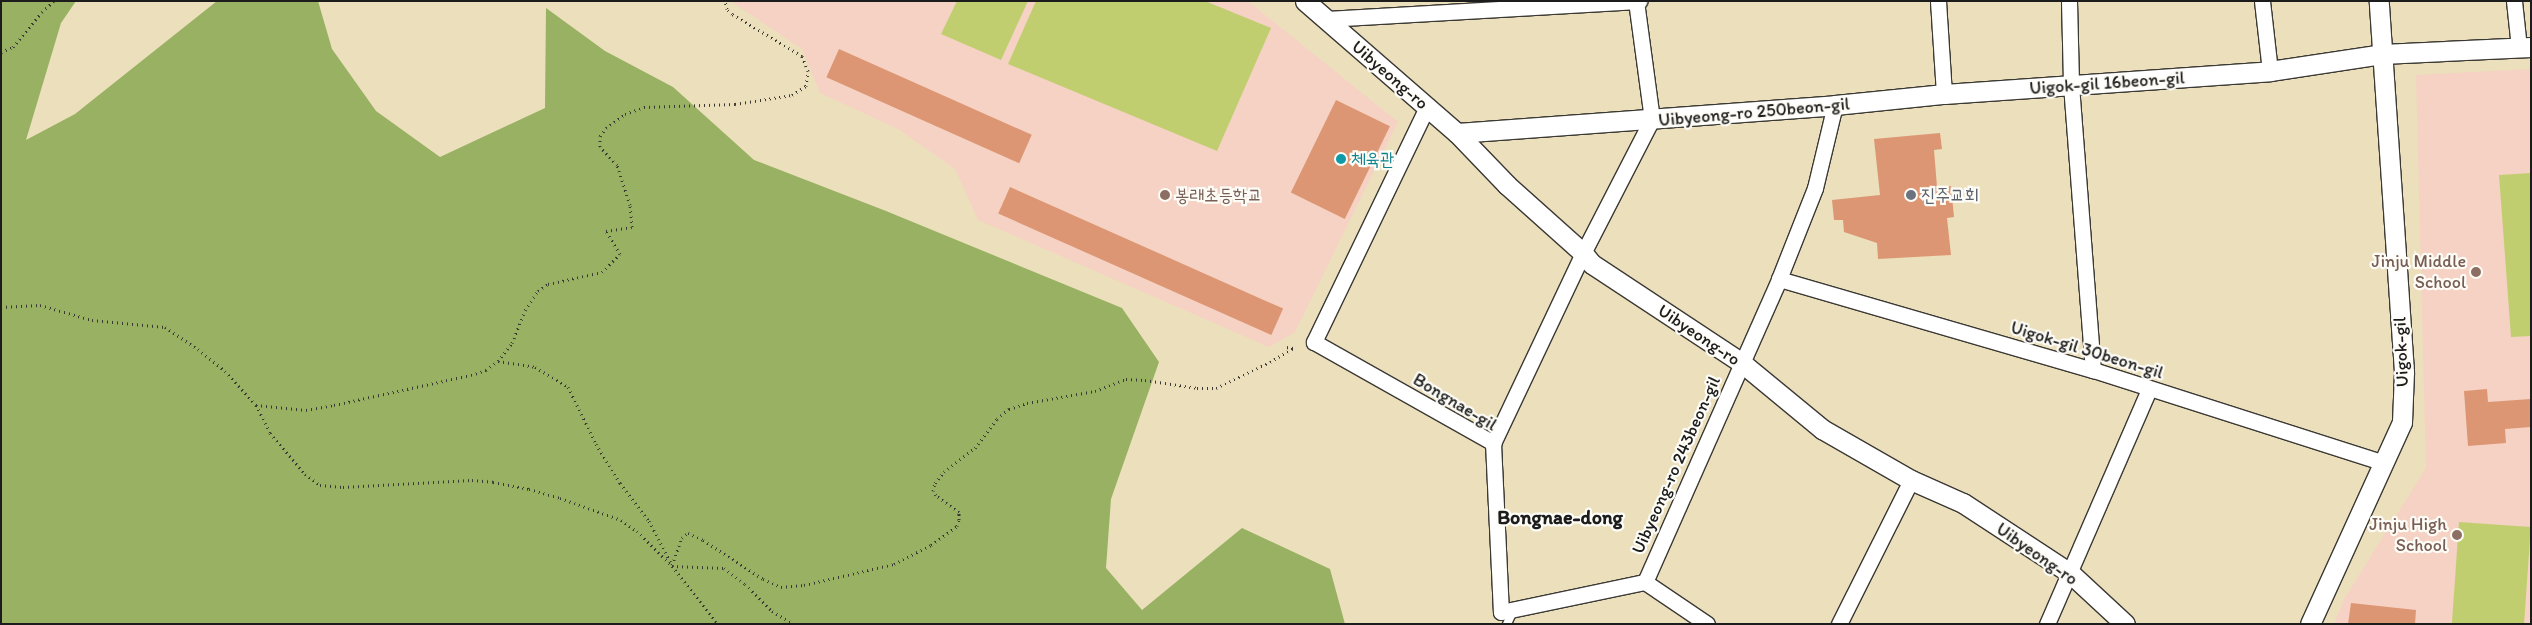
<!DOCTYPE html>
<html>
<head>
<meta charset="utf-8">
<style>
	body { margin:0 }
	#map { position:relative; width:2532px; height:625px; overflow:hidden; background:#ecdfbc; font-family:Itim,"Poor Story",sans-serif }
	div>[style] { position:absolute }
	.built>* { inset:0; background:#f5d2c3 }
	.green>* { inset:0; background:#c1ce70; transform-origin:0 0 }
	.forest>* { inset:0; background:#98b162 }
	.building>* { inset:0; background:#dd9673; transform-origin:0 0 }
	.path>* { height:3px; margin-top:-1.5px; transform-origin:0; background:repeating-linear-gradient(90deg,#3b3934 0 1px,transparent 0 5px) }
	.roads { filter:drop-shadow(1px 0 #3b3934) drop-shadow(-1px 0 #3b3934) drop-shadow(0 1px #3b3934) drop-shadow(0 -1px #3b3934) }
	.service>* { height:8px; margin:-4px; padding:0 4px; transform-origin:4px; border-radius:4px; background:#fff }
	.minor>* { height:15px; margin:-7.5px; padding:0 7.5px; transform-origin:7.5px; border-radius:7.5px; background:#fff }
	.tertiary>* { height:19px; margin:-9.5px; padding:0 9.5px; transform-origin:9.5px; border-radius:9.5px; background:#fff }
	.dots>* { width:14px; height:14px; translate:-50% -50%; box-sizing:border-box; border:2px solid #fdfcf7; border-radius:50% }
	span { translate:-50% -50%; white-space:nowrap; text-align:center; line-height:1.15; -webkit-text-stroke:4.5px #fdfcf7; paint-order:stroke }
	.street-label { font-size:18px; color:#1c1c1c }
	.culture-label { font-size:18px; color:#0d838f }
	.left { translate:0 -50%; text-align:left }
	.education-label { font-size:18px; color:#785e54 }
	.right { translate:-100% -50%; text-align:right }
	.worship-label { font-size:18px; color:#5b616d }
	.quarter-label { font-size:20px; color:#1c1c1c; font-weight:700 }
	.frame { position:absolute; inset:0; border:2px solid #1c1c1c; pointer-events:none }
</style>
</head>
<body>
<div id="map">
	<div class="built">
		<i style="clip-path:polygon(1248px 1px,1398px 122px,1295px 332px,1269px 347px,978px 220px,955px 169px,898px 129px,820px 93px,802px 49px,732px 2px)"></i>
		<i style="clip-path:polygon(2531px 69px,2531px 624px,2334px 624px,2344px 599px,2426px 468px,2416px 75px)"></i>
	</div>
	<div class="green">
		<i style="clip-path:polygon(957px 1px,1028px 1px,1001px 60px,941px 34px)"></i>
		<i style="clip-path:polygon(1036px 1px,1205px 1px,1271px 28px,1217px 151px,1008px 64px)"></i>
		<i style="clip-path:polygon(2531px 173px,2531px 336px,2511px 337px,2499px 175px)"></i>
		<i style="left:2459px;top:522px;width:72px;height:102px;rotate:4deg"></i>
	</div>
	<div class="forest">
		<i style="clip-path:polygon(1px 1px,76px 1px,61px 23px,26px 140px,75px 114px,217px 1px,318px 1px,332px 49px,376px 111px,440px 157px,545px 108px,546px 8px,605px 51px,673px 87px,754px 160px,886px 211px,1122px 308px,1159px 362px,1111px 499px,1106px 568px,1142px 610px,1242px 528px,1330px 569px,1345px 624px,1px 624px)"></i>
	</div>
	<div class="building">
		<i style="left:839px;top:49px;width:211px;height:31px;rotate:24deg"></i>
		<i style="left:1336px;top:100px;width:60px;height:103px;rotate:26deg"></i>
		<i style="clip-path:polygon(1940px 133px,1942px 149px,1934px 150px,1937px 187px,1951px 186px,1954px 217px,1947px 218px,1951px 255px,1878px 259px,1877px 243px,1844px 232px,1843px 220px,1834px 220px,1832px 200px,1880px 195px,1874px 139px)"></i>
		<i style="left:1010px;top:187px;width:299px;height:29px;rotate:24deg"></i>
		<i style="clip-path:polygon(2487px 389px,2488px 402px,2531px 399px,2531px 427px,2505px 429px,2506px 443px,2468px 446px,2464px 391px)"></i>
		<i style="clip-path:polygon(2351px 603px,2416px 610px,2415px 624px,2348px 624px)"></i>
	</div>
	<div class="path">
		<i style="left:1px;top:52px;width:13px;rotate:-23deg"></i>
		<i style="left:13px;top:47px;width:45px;rotate:-50.4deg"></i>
		<i style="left:42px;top:12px;width:16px;rotate:-43deg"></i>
		<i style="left:1px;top:307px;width:39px;rotate:-3deg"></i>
		<i style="left:40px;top:305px;width:54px;rotate:16.1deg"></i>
		<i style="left:92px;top:320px;width:73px;rotate:5.5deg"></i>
		<i style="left:165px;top:327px;width:40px;rotate:34deg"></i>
		<i style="left:198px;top:349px;width:35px;rotate:39deg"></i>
		<i style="left:225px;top:371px;width:46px;rotate:47.6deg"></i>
		<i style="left:256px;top:405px;width:31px;rotate:63deg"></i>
		<i style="left:270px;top:433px;width:54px;rotate:49.5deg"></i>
		<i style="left:305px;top:474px;width:19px;rotate:36deg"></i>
		<i style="left:320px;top:485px;width:23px;rotate:5deg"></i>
		<i style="left:343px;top:487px;width:129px;rotate:-3.1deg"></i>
		<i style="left:472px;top:480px;width:21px;rotate:5deg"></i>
		<i style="left:493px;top:482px;width:37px;rotate:11deg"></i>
		<i style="left:529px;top:489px;width:32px;rotate:16deg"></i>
		<i style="left:560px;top:498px;width:65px;rotate:19.8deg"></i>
		<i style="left:621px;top:520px;width:19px;rotate:35deg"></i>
		<i style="left:637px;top:531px;width:49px;rotate:45deg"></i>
		<i style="left:672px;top:566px;width:74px;rotate:51.6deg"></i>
		<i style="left:498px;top:361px;width:37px;rotate:9deg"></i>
		<i style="left:535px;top:367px;width:39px;rotate:31deg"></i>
		<i style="left:568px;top:387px;width:64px;rotate:63.8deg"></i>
		<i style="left:596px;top:444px;width:46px;rotate:58.4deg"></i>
		<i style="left:620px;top:483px;width:48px;rotate:52.7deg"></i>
		<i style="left:649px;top:521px;width:47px;rotate:62.4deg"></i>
		<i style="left:256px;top:405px;width:50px;rotate:5.7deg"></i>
		<i style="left:306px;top:410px;width:28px;rotate:-10deg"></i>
		<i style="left:334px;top:405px;width:140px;rotate:-12.4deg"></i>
		<i style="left:471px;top:375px;width:16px;rotate:-18deg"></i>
		<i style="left:486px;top:370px;width:15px;rotate:-37deg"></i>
		<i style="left:498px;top:361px;width:23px;rotate:-52deg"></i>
		<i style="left:512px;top:343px;width:35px;rotate:-68deg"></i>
		<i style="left:525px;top:310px;width:23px;rotate:-56deg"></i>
		<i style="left:538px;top:291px;width:12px;rotate:-35deg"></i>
		<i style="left:548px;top:284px;width:55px;rotate:-12.5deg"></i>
		<i style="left:602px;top:272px;width:25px;rotate:-45deg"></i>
		<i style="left:620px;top:254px;width:27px;rotate:-121deg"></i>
		<i style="left:606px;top:231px;width:26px;rotate:-9deg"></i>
		<i style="left:632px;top:227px;width:22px;rotate:-95deg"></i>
		<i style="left:630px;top:205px;width:42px;rotate:-108deg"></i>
		<i style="left:617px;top:165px;width:25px;rotate:-133deg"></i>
		<i style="left:600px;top:147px;width:11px;rotate:-90deg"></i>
		<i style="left:600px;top:136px;width:10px;rotate:-53deg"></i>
		<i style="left:606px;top:128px;width:24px;rotate:-36deg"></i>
		<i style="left:625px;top:114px;width:20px;rotate:-20deg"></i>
		<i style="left:644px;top:107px;width:91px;rotate:-1.9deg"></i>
		<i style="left:735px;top:104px;width:58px;rotate:-9deg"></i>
		<i style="left:792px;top:95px;width:17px;rotate:-33deg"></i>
		<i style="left:806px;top:86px;width:15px;rotate:-82deg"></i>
		<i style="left:808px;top:71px;width:16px;rotate:-112deg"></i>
		<i style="left:802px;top:56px;width:82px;rotate:-149deg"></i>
		<i style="left:732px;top:14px;width:7px;rotate:-135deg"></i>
		<i style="left:727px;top:9px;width:8px;rotate:-104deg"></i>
		<i style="left:672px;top:565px;width:29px;rotate:-70deg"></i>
		<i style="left:682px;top:538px;width:8px;rotate:-40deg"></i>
		<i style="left:688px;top:533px;width:17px;rotate:25deg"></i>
		<i style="left:703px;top:540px;width:72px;rotate:33deg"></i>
		<i style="left:763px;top:579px;width:20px;rotate:24deg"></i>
		<i style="left:781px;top:587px;width:23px;rotate:-5deg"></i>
		<i style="left:804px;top:585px;width:92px;rotate:-13.1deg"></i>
		<i style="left:894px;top:564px;width:42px;rotate:-27.2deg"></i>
		<i style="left:931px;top:545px;width:32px;rotate:-36deg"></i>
		<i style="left:957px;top:526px;width:6px;rotate:-72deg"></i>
		<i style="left:959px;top:520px;width:8px;rotate:-90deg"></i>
		<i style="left:959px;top:512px;width:29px;rotate:-144deg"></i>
		<i style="left:936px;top:495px;width:5px;rotate:-127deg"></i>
		<i style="left:933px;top:491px;width:8px;rotate:-76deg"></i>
		<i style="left:935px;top:483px;width:14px;rotate:-51deg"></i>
		<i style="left:944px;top:472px;width:39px;rotate:-38deg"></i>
		<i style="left:975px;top:448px;width:36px;rotate:-53deg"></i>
		<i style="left:997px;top:419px;width:16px;rotate:-40deg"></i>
		<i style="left:1009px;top:409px;width:19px;rotate:-18deg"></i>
		<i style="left:1027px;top:403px;width:69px;rotate:-10deg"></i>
		<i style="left:1095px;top:391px;width:33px;rotate:-21deg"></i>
		<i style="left:1126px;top:379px;width:19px;rotate:3deg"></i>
		<i style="left:1145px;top:380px;width:53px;rotate:8.7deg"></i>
		<i style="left:1197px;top:388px;width:19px"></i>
		<i style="left:1216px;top:388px;width:60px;rotate:-25.7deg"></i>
		<i style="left:1270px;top:362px;width:27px;rotate:-31deg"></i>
		<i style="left:1293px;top:348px;width:7px;rotate:-172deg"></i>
		<i style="left:672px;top:566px;width:52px;rotate:2.2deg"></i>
		<i style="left:724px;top:568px;width:26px;rotate:37deg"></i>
		<i style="left:745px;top:584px;width:38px;rotate:45deg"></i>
		<i style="left:772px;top:611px;width:26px;rotate:31deg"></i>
	</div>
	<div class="roads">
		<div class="service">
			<i style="left:1507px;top:624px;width:17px;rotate:-65deg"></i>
		</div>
		<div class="minor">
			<i style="left:1636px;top:1px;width:119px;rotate:82.3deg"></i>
			<i style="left:1652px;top:119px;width:151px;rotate:117.2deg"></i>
			<i style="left:1583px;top:253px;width:210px;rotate:115.3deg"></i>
			<i style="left:1493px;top:443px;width:169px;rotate:87.3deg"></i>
			<i style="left:1501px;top:612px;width:147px;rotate:-11.8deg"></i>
			<i style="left:1645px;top:582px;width:75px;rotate:34.1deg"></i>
			<i style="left:1938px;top:1px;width:93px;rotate:86.3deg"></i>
			<i style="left:2069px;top:1px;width:84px;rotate:88.6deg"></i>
			<i style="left:2071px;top:85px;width:286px;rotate:85.6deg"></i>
			<i style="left:2262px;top:1px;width:70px;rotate:83.5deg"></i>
			<i style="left:2514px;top:1px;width:47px;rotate:83.9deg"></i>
			<i style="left:1325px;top:19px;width:315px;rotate:-3.3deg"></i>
			<i style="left:1427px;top:107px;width:261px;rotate:115.7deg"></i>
			<i style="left:1314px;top:342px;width:206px;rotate:29.4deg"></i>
			<i style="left:1779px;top:279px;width:327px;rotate:16.2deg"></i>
			<i style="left:2093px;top:370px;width:303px;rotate:17.7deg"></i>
			<i style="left:1645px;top:582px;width:331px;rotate:-66.1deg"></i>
			<i style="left:1779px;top:279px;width:98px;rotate:-68.4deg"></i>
			<i style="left:1815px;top:188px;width:85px;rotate:-76.5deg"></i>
			<i style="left:1839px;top:624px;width:161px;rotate:-63.4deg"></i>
			<i style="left:2047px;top:624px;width:256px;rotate:-66.5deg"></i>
		</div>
		<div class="tertiary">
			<i style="left:1305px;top:1px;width:201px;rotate:41deg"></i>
			<i style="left:1457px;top:133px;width:72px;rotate:46.1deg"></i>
			<i style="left:1507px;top:185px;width:102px;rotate:41.8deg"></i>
			<i style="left:1583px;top:253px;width:14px;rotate:51deg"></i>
			<i style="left:1592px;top:264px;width:180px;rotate:33.4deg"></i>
			<i style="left:1742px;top:363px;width:104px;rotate:39.5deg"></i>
			<i style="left:1822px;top:429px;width:103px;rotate:29.8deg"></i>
			<i style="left:1911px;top:480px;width:57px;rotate:23.9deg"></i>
			<i style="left:1963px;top:503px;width:128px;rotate:33.2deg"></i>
			<i style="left:2070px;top:573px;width:75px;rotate:42.8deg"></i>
			<i style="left:1457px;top:133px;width:379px;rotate:-4.2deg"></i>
			<i style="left:1835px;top:105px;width:110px;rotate:-5.8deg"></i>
			<i style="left:1944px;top:94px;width:327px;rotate:-4deg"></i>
			<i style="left:2270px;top:71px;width:113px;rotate:-8.6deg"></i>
			<i style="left:2382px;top:54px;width:149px;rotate:-2.7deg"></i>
			<i style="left:2310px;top:624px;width:222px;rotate:-65.5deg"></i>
			<i style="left:2402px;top:422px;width:50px;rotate:-87.7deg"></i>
			<i style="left:2404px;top:372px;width:372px;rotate:-93.9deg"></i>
		</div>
	</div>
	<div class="dots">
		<i style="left:1341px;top:159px;background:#0f9aa8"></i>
		<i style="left:1165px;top:195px;background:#8d6e63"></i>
		<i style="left:1911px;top:195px;background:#6b7280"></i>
		<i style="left:2476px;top:272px;background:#8d6e63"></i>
		<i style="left:2457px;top:535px;background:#8d6e63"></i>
	</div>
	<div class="street-label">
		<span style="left:1390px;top:75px;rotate:41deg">Uibyeong-ro</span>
		<span style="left:2107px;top:83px;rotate:-4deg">Uigok-gil 16beon-gil</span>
		<span style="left:1754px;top:112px;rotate:-5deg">Uibyeong-ro 250beon-gil</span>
		<span style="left:1699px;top:335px;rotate:34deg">Uibyeong-ro</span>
		<span style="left:2087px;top:350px;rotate:17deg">Uigok-gil 30beon-gil</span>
		<span style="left:2401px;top:352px;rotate:-92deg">Uigok-gil</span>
		<span style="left:1455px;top:402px;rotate:31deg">Bongnae-gil</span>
		<span style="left:1676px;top:465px;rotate:-66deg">Uibyeong-ro 243beon-gil</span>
		<span style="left:2037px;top:554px;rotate:35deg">Uibyeong-ro</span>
	</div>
	<div class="culture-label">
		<span class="left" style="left:1351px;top:159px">체육관</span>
	</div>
	<div class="education-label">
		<span class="left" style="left:1175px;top:195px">봉래초등학교</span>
		<span class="right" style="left:2466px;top:272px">Jinju Middle<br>School</span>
		<span class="right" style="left:2447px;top:535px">Jinju High<br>School</span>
	</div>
	<div class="worship-label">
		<span class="left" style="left:1921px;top:195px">진주교회</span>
	</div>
	<div class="quarter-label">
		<span style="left:1560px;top:517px">Bongnae-dong</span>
	</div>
	<div class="frame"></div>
</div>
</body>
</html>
